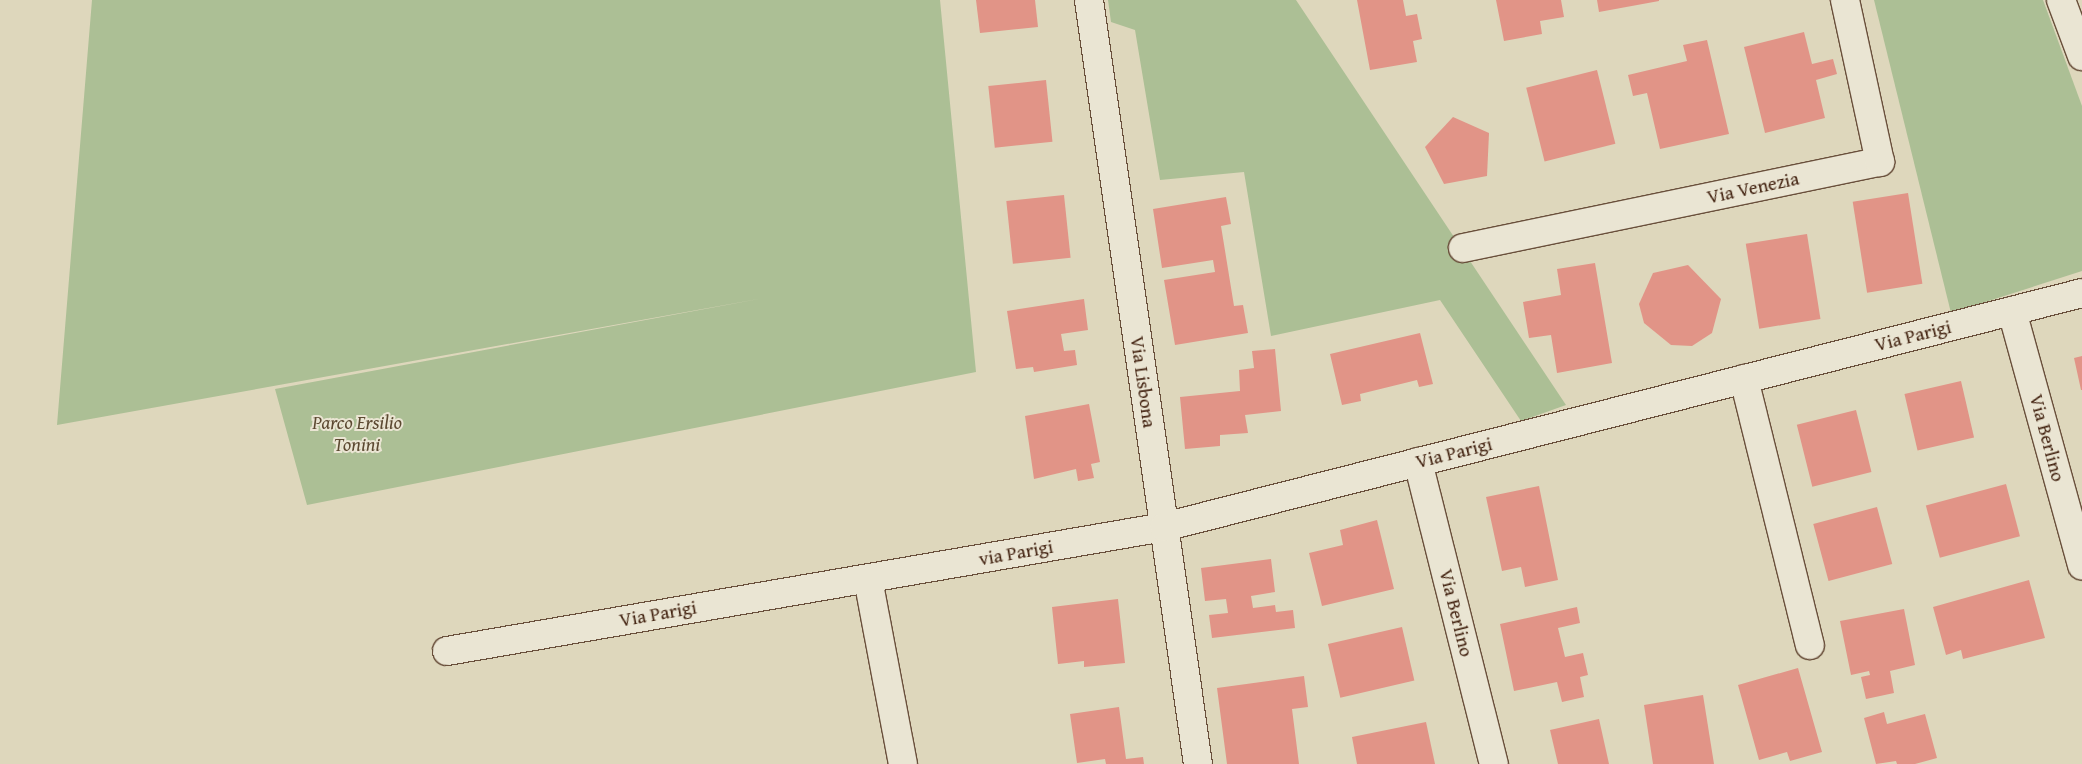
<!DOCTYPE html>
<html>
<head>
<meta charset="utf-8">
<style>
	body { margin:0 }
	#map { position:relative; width:2082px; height:764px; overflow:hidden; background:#ded7bc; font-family:"Gentium Book Plus",serif }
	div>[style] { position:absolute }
	.green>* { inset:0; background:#acbf95 }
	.building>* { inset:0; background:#e19487; transform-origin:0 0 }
	.roads { filter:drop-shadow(1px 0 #694f3b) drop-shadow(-1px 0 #694f3b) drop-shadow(0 1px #694f3b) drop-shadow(0 -1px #694f3b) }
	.minor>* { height:28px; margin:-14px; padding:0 14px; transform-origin:14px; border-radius:14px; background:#eae5d3 }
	span { translate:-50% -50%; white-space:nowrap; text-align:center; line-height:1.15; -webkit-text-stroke:4px #eae5d3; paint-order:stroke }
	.street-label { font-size:19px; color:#422210 }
	.park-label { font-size:19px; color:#5c4931; font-style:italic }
</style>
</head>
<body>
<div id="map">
	<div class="green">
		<i style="clip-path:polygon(92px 0,940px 0,976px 372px,307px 505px,275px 389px,769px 297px,57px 425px)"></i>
		<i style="clip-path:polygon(1108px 0,1296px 0,1566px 405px,1521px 421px,1440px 300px,1271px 336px,1244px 172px,1160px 180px,1135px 30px,1111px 22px)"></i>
		<i style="clip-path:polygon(1874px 0,2043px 0,2082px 106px,2082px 271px,1951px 313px)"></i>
	</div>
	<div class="building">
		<i style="clip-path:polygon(976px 0,1035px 0,1038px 27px,980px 33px)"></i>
		<i style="clip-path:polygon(1357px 0,1403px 0,1406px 16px,1417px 14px,1422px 39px,1413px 41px,1417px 62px,1370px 70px)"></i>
		<i style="clip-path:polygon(1496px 0,1561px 0,1564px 17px,1540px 21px,1542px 34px,1504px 41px)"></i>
		<i style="clip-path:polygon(1597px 0,1659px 0,1659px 1px,1599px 12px)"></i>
		<i style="clip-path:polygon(1804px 32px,1812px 64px,1833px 59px,1837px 74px,1816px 80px,1825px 118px,1765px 133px,1744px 47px)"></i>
		<i style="clip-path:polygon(1707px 40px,1729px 134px,1660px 149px,1647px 93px,1633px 96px,1628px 75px,1687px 61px,1683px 45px)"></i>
		<i style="left:1597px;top:70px;width:76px;height:73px;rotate:76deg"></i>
		<i style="left:1046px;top:80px;width:62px;height:58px;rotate:84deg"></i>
		<i style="clip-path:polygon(1453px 117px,1489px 133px,1487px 176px,1444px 184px,1425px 147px)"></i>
		<i style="left:1908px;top:193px;width:92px;height:56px;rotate:81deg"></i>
		<i style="left:1064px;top:195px;width:63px;height:58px;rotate:84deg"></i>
		<i style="clip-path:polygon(1226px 197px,1231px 224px,1221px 226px,1234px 306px,1243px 305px,1248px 333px,1175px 345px,1164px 280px,1215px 272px,1213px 260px,1162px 268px,1153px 209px)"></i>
		<i style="left:1807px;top:234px;width:86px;height:62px;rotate:81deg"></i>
		<i style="clip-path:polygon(1595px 263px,1612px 363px,1557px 373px,1551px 335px,1529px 338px,1523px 302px,1561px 295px,1557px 269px)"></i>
		<i style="clip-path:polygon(1688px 265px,1721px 299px,1712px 333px,1692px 346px,1671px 345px,1644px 323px,1639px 304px,1653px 273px)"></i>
		<i style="clip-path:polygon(1084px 299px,1088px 330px,1061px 334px,1064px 351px,1075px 350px,1077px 365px,1034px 372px,1033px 367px,1016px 369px,1007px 311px)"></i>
		<i style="clip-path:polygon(1420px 333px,1433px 384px,1419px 387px,1417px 380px,1360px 394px,1361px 401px,1342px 405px,1330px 354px)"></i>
		<i style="clip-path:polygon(1275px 349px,1281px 411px,1245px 415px,1248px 433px,1220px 435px,1220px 446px,1185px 449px,1180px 397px,1240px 391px,1239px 370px,1254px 368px,1252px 351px)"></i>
		<i style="clip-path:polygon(2082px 356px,2082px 390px,2081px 390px,2074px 358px)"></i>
		<i style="left:1961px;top:381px;width:58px;height:58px;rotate:77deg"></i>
		<i style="clip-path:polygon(1089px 404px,1100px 462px,1091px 464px,1094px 478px,1078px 481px,1076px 469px,1034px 479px,1025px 416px)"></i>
		<i style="left:1856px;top:410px;width:64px;height:61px;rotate:76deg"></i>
		<i style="left:2006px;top:484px;width:54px;height:83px;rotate:75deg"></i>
		<i style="clip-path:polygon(1539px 486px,1558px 580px,1525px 587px,1521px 567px,1502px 571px,1486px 497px)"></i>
		<i style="left:1877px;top:507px;width:59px;height:66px;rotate:75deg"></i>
		<i style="clip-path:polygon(1377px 520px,1394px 589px,1322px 606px,1309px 553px,1343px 545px,1340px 530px)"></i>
		<i style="clip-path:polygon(1271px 559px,1275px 592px,1251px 596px,1253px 608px,1275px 605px,1276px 612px,1293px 610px,1295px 628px,1212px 638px,1209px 615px,1228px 613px,1226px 599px,1205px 601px,1201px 568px)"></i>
		<i style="clip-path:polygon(2029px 580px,2045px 638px,1963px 659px,1961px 650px,1946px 655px,1933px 607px)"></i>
		<i style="clip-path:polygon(1118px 599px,1125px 663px,1084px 667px,1084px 661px,1058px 664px,1052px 607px)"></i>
		<i style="clip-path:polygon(1577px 607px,1580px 623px,1558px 628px,1565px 657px,1583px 653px,1588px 675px,1580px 677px,1584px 697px,1562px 702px,1557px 682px,1514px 691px,1500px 624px)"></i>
		<i style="clip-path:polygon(1904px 609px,1915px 665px,1890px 671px,1894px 693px,1866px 699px,1861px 677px,1870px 675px,1869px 671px,1851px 675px,1840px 621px)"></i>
		<i style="left:1402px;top:627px;width:55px;height:76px;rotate:77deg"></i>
		<i style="clip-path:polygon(1798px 668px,1822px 752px,1790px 761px,1787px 752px,1759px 760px,1738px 685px)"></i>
		<i style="clip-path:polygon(1304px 676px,1308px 707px,1292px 709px,1299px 764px,1227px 764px,1217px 688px)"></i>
		<i style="clip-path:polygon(1703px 695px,1714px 764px,1653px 764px,1644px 705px)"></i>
		<i style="clip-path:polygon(1119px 707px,1126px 759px,1143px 757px,1144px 764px,1106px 764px,1105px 759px,1077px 763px,1070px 714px)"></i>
		<i style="clip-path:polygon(1884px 712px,1887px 724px,1925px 714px,1937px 758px,1915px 764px,1897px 764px,1896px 761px,1876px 764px,1864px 718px)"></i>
		<i style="clip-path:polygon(1599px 719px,1609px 764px,1558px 764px,1550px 730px)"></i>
		<i style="clip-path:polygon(1426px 722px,1435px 764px,1357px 764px,1352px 737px)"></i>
	</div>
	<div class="roads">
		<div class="minor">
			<i style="left:1089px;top:0;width:772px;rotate:81.88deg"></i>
			<i style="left:2061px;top:0;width:60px;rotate:69.4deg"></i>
			<i style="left:1463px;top:248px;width:426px;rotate:-11.7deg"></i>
			<i style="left:1880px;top:162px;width:166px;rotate:-102.2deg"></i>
			<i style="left:2012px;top:311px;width:264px;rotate:74.6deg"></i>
			<i style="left:1744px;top:379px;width:274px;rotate:76.1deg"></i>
			<i style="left:1418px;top:462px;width:311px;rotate:75.9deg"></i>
			<i style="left:868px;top:579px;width:188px;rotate:79.3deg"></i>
			<i style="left:447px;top:651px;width:728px;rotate:-9.81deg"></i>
			<i style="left:1164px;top:527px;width:947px;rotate:-14.3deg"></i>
		</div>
	</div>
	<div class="street-label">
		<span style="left:1753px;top:188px;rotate:-12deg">Via Venezia</span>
		<span style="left:1913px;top:336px;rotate:-14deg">Via Parigi</span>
		<span style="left:1143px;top:382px;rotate:82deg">Via Lisbona</span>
		<span style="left:2047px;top:438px;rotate:75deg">Via Berlino</span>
		<span style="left:1454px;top:453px;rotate:-14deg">Via Parigi</span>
		<span style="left:1016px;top:553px;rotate:-10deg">via Parigi</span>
		<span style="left:1456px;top:613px;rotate:76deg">Via Berlino</span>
		<span style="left:658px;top:614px;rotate:-10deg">Via Parigi</span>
	</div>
	<div class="park-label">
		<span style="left:357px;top:434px">Parco Ersilio<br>Tonini</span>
	</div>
</div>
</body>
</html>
